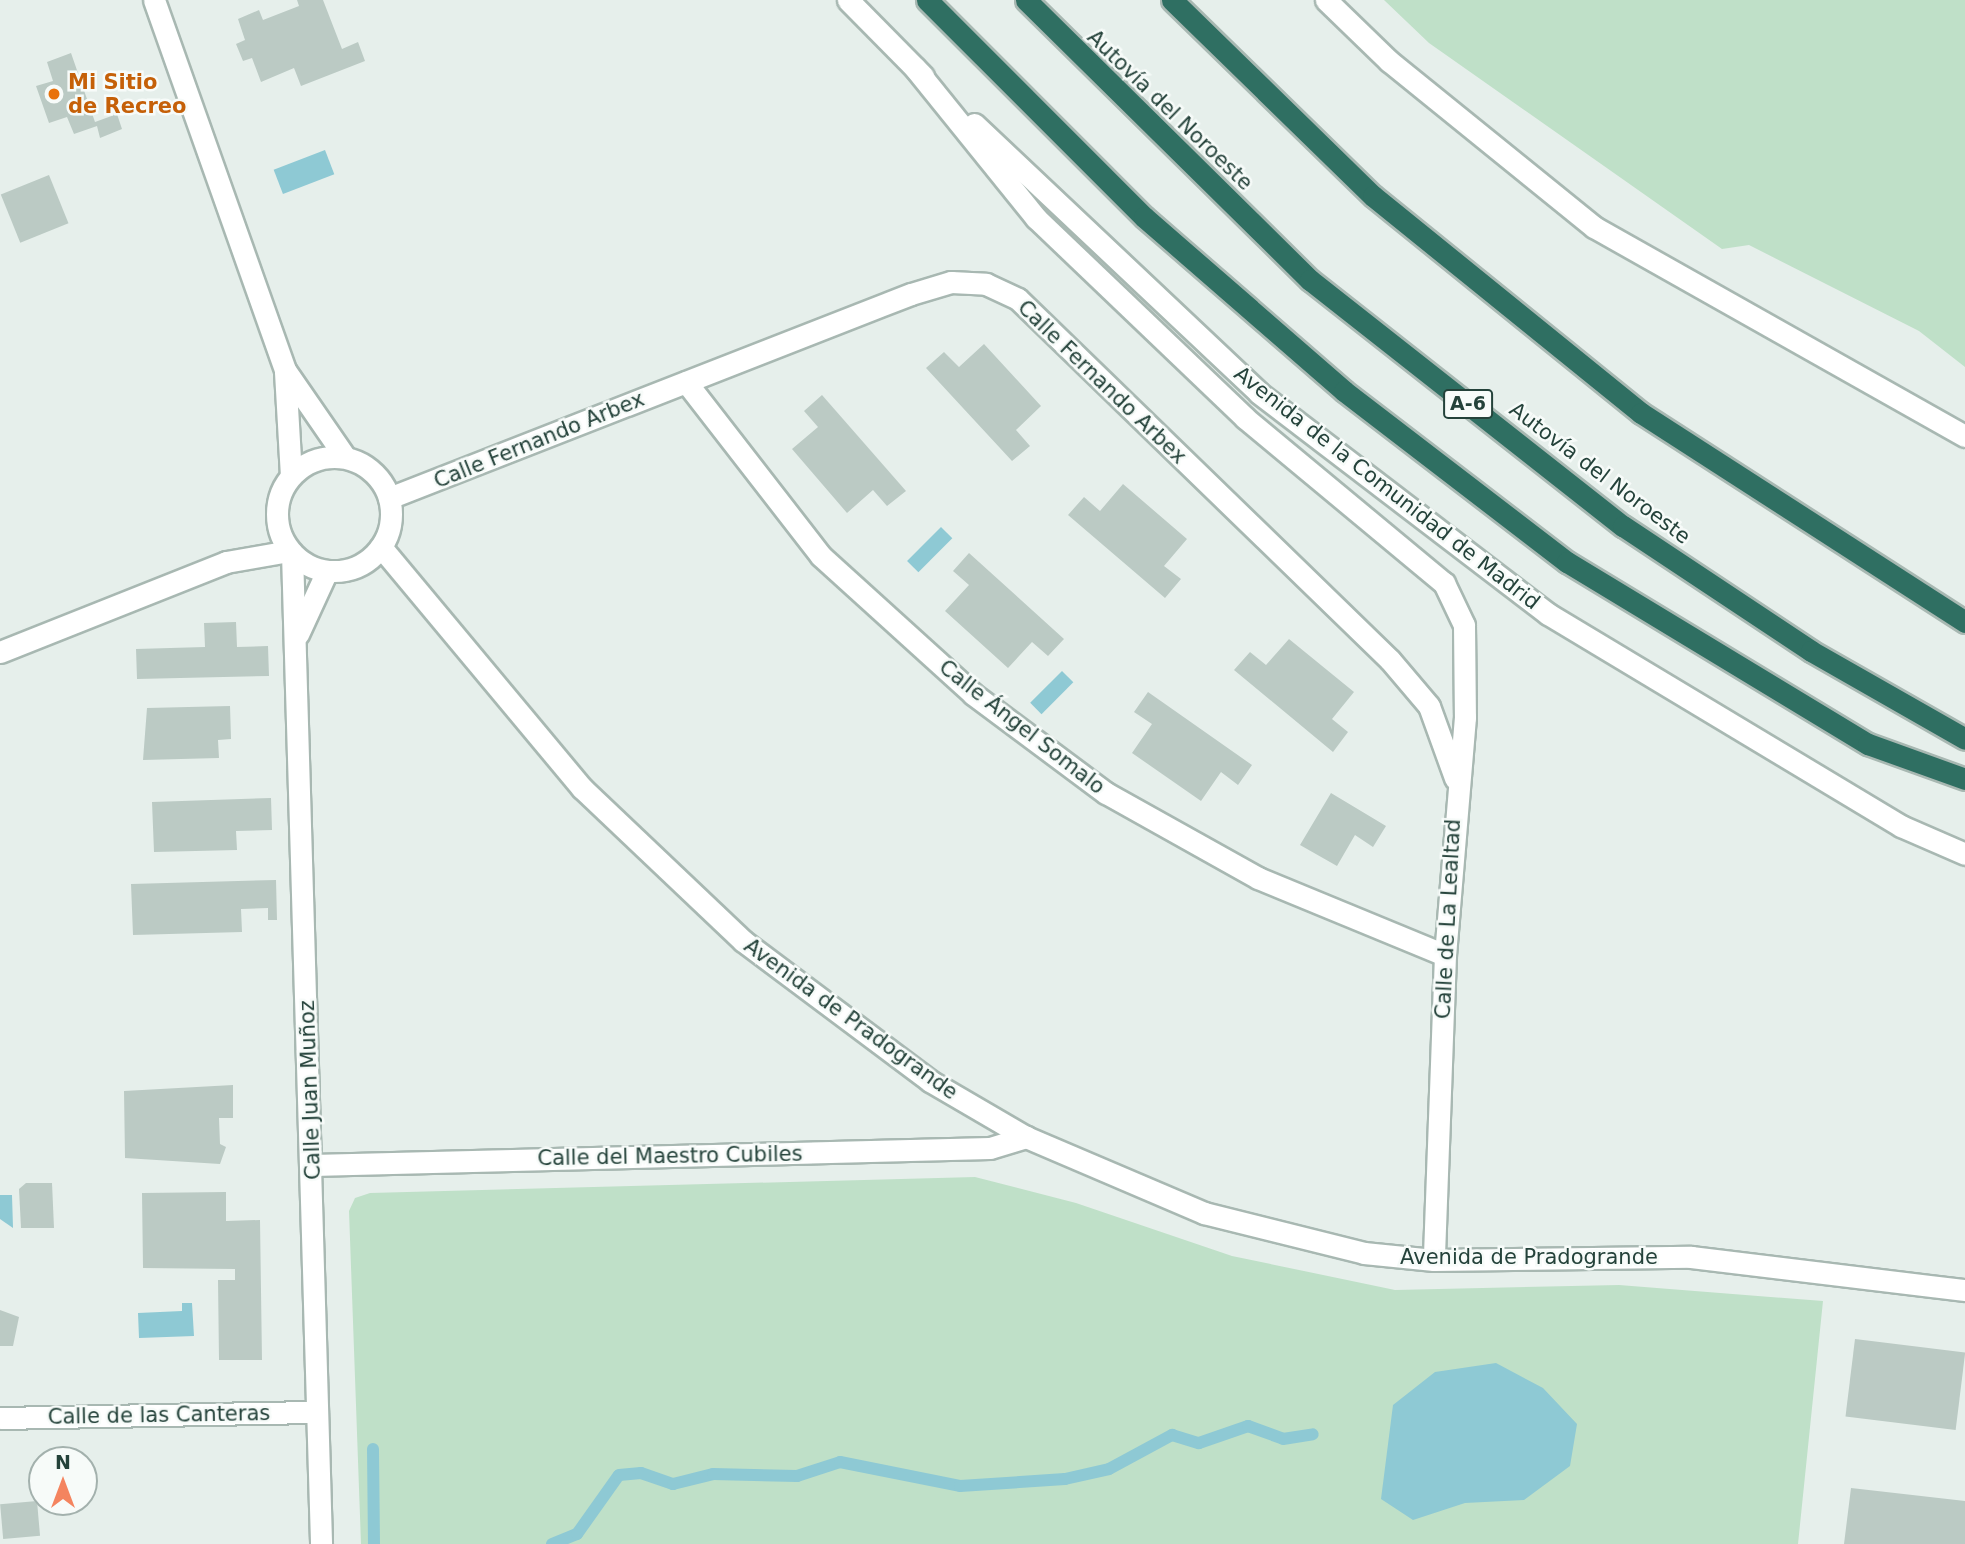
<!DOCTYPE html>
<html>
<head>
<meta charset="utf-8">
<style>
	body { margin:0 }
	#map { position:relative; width:1965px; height:1544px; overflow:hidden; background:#e6efeb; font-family:"DejaVu Sans",sans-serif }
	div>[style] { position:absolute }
	.green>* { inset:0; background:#bfe0c8 }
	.water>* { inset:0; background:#8ec9d4; transform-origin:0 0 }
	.stream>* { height:12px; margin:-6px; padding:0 6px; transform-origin:6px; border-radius:6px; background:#8ec9d4 }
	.building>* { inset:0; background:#bbcac4; transform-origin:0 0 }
	.roads { filter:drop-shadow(2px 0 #a8b8b2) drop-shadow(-2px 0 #a8b8b2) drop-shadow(0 2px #a8b8b2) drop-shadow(0 -2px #a8b8b2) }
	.minor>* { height:21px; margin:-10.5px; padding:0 10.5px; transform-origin:10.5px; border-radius:10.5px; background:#fff }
	.minor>.ring { margin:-10.5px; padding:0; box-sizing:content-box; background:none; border:21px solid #fff; border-radius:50% }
	.highway>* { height:21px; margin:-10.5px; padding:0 10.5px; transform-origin:10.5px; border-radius:10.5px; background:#2f6f62 }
	.dots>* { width:19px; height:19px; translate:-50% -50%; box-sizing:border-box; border:4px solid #f7fbf9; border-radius:50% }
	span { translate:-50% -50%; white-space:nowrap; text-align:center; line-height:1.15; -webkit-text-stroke:5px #f7fbf9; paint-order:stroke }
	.shield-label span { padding:2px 5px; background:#f7fbf9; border:2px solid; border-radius:5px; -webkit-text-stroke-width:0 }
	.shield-label { font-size:19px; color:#24423a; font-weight:700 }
	.food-label { font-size:21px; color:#c56008; font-weight:700 }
	.left { translate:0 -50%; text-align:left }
	.street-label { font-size:21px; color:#24423a }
	.north { position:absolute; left:28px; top:1446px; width:70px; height:70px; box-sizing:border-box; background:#f7fbf9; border:2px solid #a3b1ad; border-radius:50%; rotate:0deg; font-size:19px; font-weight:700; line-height:28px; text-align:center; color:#24423a }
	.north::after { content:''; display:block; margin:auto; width:24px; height:32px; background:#f4845f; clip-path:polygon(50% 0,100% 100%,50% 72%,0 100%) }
</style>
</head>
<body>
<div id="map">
	<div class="green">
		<i style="clip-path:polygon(1384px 0,1965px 0,1965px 367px,1919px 331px,1749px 245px,1722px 249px,1429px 43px)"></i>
		<i style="clip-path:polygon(975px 1177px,1076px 1203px,1232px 1256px,1395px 1290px,1619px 1285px,1823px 1301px,1798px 1544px,361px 1544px,349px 1211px,355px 1198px,370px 1193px)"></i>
	</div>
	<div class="water">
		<i style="left:325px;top:150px;width:26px;height:55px;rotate:69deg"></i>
		<i style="left:941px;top:527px;width:16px;height:48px;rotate:45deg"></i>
		<i style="left:1062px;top:671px;width:16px;height:45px;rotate:45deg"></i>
		<i style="clip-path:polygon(0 1195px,12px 1195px,13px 1228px,0 1219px)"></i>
		<i style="clip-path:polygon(182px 1303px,192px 1303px,194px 1336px,139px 1338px,138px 1313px,182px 1311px)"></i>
		<i style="clip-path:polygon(1496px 1363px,1543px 1388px,1577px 1424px,1570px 1466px,1524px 1500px,1465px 1503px,1413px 1520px,1381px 1499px,1393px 1405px,1435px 1372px)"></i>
	</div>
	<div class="stream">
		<i style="left:373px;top:1449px;width:95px;rotate:89.4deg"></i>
		<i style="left:552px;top:1544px;width:27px;rotate:-22deg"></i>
		<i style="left:577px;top:1534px;width:72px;rotate:-54.6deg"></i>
		<i style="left:619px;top:1475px;width:22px;rotate:-5deg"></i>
		<i style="left:641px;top:1473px;width:34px;rotate:19deg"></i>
		<i style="left:673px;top:1484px;width:41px;rotate:-14deg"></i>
		<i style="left:713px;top:1474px;width:84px;rotate:1.4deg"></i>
		<i style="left:797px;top:1476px;width:45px;rotate:-18deg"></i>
		<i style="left:840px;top:1462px;width:122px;rotate:11.3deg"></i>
		<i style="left:960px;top:1486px;width:105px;rotate:-3.8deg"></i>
		<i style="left:1065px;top:1479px;width:45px;rotate:-12.8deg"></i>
		<i style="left:1109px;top:1469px;width:72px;rotate:-28.4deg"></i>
		<i style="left:1172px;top:1435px;width:28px;rotate:17deg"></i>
		<i style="left:1199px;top:1443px;width:52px;rotate:-19.1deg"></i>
		<i style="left:1248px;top:1426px;width:37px;rotate:20deg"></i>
		<i style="left:1283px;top:1439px;width:30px;rotate:-9deg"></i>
	</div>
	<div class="building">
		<i style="clip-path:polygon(297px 0,323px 0,342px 49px,358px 42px,365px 61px,301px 86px,294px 68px,261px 82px,252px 58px,243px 61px,236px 44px,245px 40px,238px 19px,259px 10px,263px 20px,299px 6px)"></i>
		<i style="clip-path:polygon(71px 53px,95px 122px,117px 114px,122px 129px,100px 138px,97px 126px,74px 134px,67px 117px,49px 123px,36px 86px,53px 81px,47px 62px)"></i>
		<i style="left:49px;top:175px;width:52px;height:52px;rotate:68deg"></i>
		<i style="clip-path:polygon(984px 344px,1041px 406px,1016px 430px,1030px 446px,1012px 461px,926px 368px,944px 352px,959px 367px)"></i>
		<i style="clip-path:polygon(822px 395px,906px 491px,887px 506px,873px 490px,847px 513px,792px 449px,818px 427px,804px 411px)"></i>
		<i style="clip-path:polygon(1123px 484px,1187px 539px,1164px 566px,1181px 579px,1165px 598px,1068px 515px,1084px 497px,1100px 511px)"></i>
		<i style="clip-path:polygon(969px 553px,1064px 639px,1048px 656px,1032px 642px,1008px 668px,945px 611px,969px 585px,953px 571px)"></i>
		<i style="clip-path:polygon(236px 622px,237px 647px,268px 646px,269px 676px,137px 679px,136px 649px,205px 647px,204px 623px)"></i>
		<i style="clip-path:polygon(1289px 639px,1354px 692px,1332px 719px,1348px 732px,1333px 752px,1234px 670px,1250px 652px,1266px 665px)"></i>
		<i style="clip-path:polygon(1148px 692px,1252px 765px,1238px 785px,1221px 772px,1201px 801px,1132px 753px,1152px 724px,1134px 712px)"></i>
		<i style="clip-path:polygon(230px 706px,231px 739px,218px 740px,219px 758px,143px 760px,147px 708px)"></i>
		<i style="clip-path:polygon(1331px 793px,1386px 826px,1373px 847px,1355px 835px,1337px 866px,1300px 845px)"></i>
		<i style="clip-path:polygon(271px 798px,272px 830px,236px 831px,237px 850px,154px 852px,152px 802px)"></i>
		<i style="clip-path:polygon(276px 880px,277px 920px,268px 920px,268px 908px,241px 909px,242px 932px,133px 935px,131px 884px)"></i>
		<i style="clip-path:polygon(233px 1085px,233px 1118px,219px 1118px,220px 1144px,226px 1147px,220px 1164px,125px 1158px,124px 1091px)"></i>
		<i style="clip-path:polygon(26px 1183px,52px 1183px,54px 1228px,21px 1228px,19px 1189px)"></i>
		<i style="clip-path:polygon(226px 1192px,226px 1221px,260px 1220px,262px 1360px,219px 1360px,218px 1280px,235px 1280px,235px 1269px,143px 1268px,142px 1193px)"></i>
		<i style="clip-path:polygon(0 1310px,19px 1317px,13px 1346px,0 1346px)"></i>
		<i style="left:1855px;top:1339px;width:111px;height:78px;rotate:7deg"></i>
		<i style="clip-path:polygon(1851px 1488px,1965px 1501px,1965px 1544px,1844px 1544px)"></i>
		<i style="left:37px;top:1501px;width:35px;height:37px;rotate:85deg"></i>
	</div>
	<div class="roads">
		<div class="minor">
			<i style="left:154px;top:0;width:393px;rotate:70.5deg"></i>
			<i style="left:285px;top:370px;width:106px;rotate:55.4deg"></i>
			<i style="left:848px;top:0;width:107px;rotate:45.4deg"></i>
			<i style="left:1326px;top:0;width:88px;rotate:44.1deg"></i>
			<i style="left:1389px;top:61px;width:264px;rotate:39deg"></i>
			<i style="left:1594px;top:227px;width:426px;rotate:29.4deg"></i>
			<i style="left:915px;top:68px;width:193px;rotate:51.1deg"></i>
			<i style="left:1036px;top:218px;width:289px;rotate:43.7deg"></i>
			<i style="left:1245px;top:418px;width:259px;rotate:39.7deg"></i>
			<i style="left:1444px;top:583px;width:47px;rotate:64.5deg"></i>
			<i style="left:1464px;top:625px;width:92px;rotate:89.4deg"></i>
			<i style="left:1465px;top:717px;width:239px;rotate:94.8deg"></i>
			<i style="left:1445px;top:955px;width:305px;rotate:92.1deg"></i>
			<i style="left:974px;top:124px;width:392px;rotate:43.3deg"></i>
			<i style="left:1259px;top:393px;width:364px;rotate:37.4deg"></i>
			<i style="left:1548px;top:614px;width:412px;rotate:31deg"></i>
			<i style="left:1901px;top:826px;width:70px;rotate:23.6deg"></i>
			<i style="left:285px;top:372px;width:103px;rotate:86.7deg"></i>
			<i style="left:686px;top:382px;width:220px;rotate:52.2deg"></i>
			<i style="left:821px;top:556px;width:205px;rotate:42.2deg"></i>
			<i style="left:973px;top:694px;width:166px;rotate:36.7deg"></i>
			<i style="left:1106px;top:793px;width:174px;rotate:29.2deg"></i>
			<i style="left:1258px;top:878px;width:202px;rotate:22.4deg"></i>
			<i class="ring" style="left:277px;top:457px;width:93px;height:93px"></i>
			<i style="left:389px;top:498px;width:560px;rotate:-21.35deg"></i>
			<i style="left:911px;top:294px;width:42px;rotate:-16.7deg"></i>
			<i style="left:951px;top:282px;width:35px;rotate:3deg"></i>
			<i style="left:986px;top:284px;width:35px;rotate:25deg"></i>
			<i style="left:1018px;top:299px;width:518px;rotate:44.14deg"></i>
			<i style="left:1390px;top:660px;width:60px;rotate:49.7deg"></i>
			<i style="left:1429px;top:706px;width:77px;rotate:70.1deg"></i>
			<i style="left:381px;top:547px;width:314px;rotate:50.2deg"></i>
			<i style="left:582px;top:788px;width:222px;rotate:43.5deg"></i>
			<i style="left:743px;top:941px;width:234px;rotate:36.8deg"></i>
			<i style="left:930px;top:1081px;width:111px;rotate:30.3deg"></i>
			<i style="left:1026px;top:1137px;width:194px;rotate:23.1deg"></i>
			<i style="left:1204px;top:1213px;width:165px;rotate:14deg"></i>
			<i style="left:1364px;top:1253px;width:70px;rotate:5.7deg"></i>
			<i style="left:1434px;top:1260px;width:257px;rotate:-0.7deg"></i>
			<i style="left:1691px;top:1257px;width:276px;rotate:6.9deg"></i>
			<i style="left:292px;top:553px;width:991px;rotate:88.32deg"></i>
			<i style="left:298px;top:634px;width:69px;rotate:-65.3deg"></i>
			<i style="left:0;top:652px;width:243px;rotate:-21.7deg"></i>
			<i style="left:226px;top:562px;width:64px;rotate:-9.9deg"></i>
			<i style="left:312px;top:1165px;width:678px;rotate:-1.44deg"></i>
			<i style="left:990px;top:1148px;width:38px;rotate:-17deg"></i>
			<i style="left:0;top:1418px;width:317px;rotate:-1.1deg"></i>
		</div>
		<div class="highway">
			<i style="left:927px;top:0;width:307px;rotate:45deg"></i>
			<i style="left:1144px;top:217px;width:265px;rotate:41deg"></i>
			<i style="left:1344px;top:391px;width:281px;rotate:37.5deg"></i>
			<i style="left:1567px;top:562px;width:352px;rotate:31.2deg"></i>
			<i style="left:1868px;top:744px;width:103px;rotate:19.8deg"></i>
			<i style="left:1026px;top:0;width:399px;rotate:44.6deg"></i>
			<i style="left:1310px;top:280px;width:398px;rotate:38.2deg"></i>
			<i style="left:1623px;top:526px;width:226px;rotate:33.6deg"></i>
			<i style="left:1811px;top:651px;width:177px;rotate:29.7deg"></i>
			<i style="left:1172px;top:0;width:281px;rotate:44.3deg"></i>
			<i style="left:1373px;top:196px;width:345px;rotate:39deg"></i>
			<i style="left:1641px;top:413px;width:386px;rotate:32.8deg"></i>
		</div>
	</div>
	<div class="dots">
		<i style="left:54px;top:94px;background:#e8710a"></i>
	</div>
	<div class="shield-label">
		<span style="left:1468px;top:404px">A-6</span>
	</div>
	<div class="food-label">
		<span class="left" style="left:68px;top:94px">Mi Sitio<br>de Recreo</span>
	</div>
	<div class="street-label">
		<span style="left:1170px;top:110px;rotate:44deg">Autovía del Noroeste</span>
		<span style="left:1102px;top:382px;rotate:44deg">Calle Fernando Arbex</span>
		<span style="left:539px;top:440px;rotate:-22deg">Calle Fernando Arbex</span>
		<span style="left:1600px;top:473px;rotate:37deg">Autovía del Noroeste</span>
		<span style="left:1387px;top:488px;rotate:38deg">Avenida de la Comunidad de Madrid</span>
		<span style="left:1022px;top:727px;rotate:38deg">Calle Ángel Somalo</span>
		<span style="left:1448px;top:919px;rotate:-87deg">Calle de La Lealtad</span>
		<span style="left:851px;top:1019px;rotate:36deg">Avenida de Pradogrande</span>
		<span style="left:310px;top:1090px;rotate:-92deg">Calle Juan Muñoz</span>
		<span style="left:670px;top:1156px;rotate:-1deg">Calle del Maestro Cubiles</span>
		<span style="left:1529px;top:1257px">Avenida de Pradogrande</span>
		<span style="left:159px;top:1415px;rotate:-1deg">Calle de las Canteras</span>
	</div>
	<div class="north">N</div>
</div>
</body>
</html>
